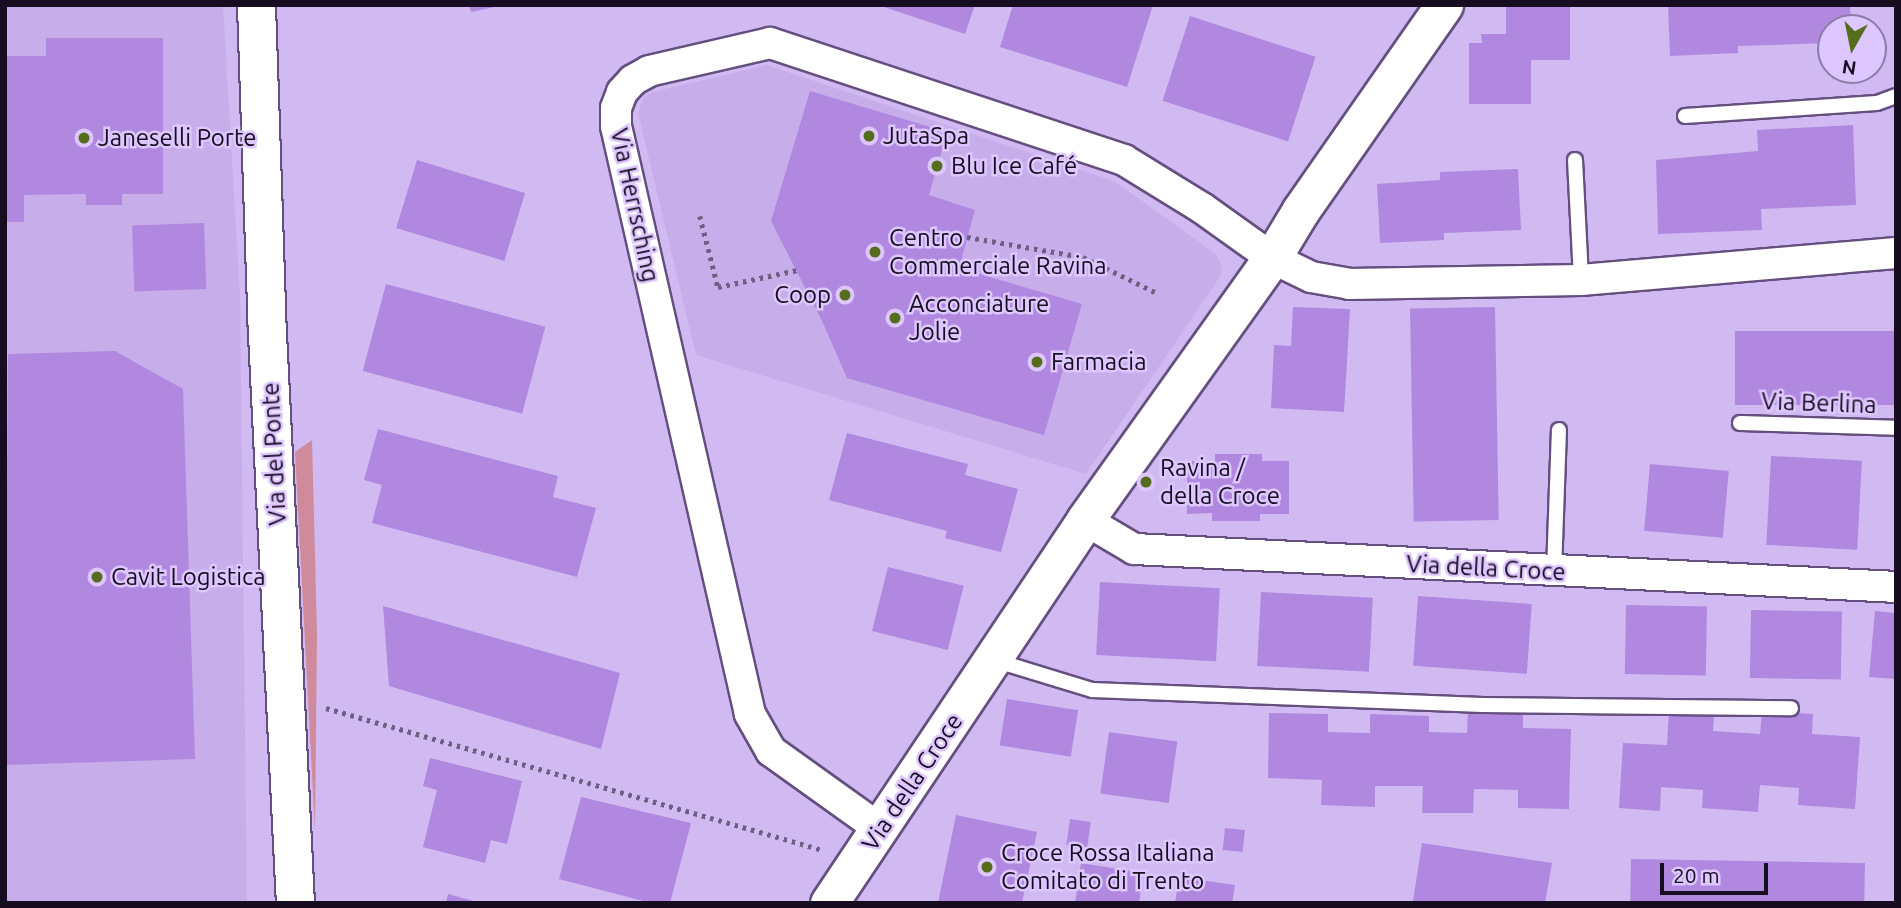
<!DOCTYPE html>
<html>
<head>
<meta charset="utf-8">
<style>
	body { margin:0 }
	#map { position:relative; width:1901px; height:908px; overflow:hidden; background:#d1baf1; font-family:Ubuntu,sans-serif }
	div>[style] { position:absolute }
	.built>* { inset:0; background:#c8adeb }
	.green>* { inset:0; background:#cf8b9b }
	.building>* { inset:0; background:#b088e0; transform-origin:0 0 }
	.path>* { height:4.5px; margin-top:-2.25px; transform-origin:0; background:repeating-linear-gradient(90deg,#6f5f84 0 3.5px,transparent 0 8.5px) }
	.roads { filter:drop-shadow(2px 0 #654f7f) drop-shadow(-2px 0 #654f7f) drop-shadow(0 2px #654f7f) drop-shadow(0 -2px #654f7f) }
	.service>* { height:14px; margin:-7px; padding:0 7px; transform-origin:7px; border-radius:7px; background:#fff }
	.minor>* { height:30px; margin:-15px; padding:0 15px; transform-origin:15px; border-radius:15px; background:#fff }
	.tertiary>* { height:37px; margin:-18.5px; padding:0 18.5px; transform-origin:18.5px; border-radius:18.5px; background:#fff }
	.dots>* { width:19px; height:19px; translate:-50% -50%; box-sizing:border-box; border:4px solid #dec6ff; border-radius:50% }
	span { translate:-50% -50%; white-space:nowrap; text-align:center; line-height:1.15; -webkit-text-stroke:5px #dec6ff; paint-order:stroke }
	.poi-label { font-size:24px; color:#170d21 }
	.left { translate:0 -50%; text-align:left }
	.right { translate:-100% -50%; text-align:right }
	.street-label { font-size:24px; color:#170d21 }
	.frame { position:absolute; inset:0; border:7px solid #170d21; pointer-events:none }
	.north { position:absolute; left:1817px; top:14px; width:70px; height:70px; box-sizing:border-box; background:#dec6ff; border:2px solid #8e7ca6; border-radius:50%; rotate:189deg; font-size:19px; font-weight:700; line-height:28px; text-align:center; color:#170d21 }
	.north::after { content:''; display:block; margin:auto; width:24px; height:32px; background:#576d1e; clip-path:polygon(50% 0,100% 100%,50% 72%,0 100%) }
	.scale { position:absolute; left:1660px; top:863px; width:108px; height:32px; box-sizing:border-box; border:4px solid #170d21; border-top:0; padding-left:9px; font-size:21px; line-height:24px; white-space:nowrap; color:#170d21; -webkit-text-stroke:5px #dec6ff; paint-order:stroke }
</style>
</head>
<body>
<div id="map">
	<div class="built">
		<i style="clip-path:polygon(5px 5px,223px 5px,240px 296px,247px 903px,5px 903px)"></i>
		<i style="clip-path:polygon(767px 65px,1114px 181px,1217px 255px,1222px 268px,1220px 277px,1086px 474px,696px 355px,638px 113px,643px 99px,652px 92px)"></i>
	</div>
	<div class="green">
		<i style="clip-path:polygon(312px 440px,317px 634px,315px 831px,295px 452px)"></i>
	</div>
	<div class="building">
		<i style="clip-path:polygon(469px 5px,499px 5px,499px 6px,471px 12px)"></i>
		<i style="clip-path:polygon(878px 5px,975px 5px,965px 34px)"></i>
		<i style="clip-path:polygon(1013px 5px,1153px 5px,1127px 87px,1000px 47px)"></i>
		<i style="clip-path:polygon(1506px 5px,1570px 5px,1570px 60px,1531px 60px,1531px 104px,1469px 104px,1469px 43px,1482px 43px,1481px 34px,1506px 34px)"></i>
		<i style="clip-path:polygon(1668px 5px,1850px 5px,1851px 28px,1831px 28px,1831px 43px,1738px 46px,1738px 53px,1670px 56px)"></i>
		<i style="left:1190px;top:16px;width:132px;height:89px;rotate:18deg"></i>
		<i style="clip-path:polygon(46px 38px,163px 38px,163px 194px,122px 194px,122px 205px,86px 205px,86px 194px,24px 195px,24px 222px,5px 222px,7px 56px,46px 56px)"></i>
		<i style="clip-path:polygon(810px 91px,947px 132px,929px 195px,975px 210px,959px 268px,1082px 304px,1044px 435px,847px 378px,822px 321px,771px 221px)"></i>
		<i style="clip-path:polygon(1853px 125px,1856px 205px,1761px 209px,1762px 230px,1658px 234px,1656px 160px,1758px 151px,1757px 130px)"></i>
		<i style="left:417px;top:160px;width:113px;height:71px;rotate:17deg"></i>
		<i style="clip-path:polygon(1518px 169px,1521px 230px,1444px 233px,1444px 240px,1380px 243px,1377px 184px,1440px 180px,1440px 172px)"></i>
		<i style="left:204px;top:223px;width:66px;height:72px;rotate:88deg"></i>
		<i style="left:386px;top:284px;width:165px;height:90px;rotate:15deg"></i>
		<i style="clip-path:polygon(1293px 307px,1350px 309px,1344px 412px,1271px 408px,1274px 345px,1291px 346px)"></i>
		<i style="left:1495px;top:307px;width:213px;height:85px;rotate:89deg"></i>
		<i style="left:1735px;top:331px;width:161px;height:74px"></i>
		<i style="clip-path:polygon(115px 351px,183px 389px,195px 759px,5px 765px,8px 354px)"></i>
		<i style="clip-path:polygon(378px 429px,558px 476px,553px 497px,596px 508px,577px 577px,372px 523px,382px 485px,364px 480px)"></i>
		<i style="clip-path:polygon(847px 433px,968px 464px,965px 475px,1018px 489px,1001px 552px,945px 538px,947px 531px,829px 500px)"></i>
		<i style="clip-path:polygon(1215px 454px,1262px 454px,1262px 461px,1289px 461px,1289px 514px,1260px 514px,1260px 521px,1212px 521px,1212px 513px,1187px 514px,1187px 461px,1215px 461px)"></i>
		<i style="left:1771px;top:456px;width:91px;height:89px;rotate:3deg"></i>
		<i style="left:1650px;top:464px;width:79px;height:67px;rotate:5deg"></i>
		<i style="left:888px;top:567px;width:78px;height:66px;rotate:14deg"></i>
		<i style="left:1100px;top:582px;width:120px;height:73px;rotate:3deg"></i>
		<i style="left:1261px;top:592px;width:112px;height:74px;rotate:3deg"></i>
		<i style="left:1418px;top:596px;width:114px;height:70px;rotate:4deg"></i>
		<i style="left:1626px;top:605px;width:81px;height:69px;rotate:1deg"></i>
		<i style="clip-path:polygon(383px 606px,620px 673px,601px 749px,389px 686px)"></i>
		<i style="left:1751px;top:610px;width:91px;height:68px;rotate:1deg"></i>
		<i style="clip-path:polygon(1875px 611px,1896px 613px,1896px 679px,1869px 677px)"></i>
		<i style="left:1007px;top:699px;width:72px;height:47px;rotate:9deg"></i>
		<i style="clip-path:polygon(1669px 710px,1714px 713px,1713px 731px,1760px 734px,1762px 711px,1813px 714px,1812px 734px,1860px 737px,1855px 809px,1798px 805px,1799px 788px,1760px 785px,1758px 812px,1702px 808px,1703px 790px,1661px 787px,1660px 811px,1619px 808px,1623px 743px,1667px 745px)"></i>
		<i style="clip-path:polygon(1468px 711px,1523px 712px,1523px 728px,1571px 729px,1569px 809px,1518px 808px,1518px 790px,1474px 789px,1473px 813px,1422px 813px,1423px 786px,1375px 786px,1375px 807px,1321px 805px,1322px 780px,1268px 778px,1269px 713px,1328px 714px,1328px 732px,1370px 733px,1370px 714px,1429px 716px,1429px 732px,1467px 733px)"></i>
		<i style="left:1109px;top:732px;width:69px;height:62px;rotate:8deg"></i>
		<i style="clip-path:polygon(430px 758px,522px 781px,507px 844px,491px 840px,485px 863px,423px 847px,437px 790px,423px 786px)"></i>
		<i style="clip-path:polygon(581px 797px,691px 823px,670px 903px,651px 903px,559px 879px)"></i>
		<i style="clip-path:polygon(956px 815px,1037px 832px,1022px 903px,938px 903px)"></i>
		<i style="left:1070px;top:819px;width:21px;height:26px;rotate:8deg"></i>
		<i style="left:1225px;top:828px;width:20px;height:22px;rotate:6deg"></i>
		<i style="clip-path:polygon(1422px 843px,1552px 863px,1545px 903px,1413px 901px)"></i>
		<i style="left:1631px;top:859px;width:234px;height:44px;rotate:1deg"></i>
		<i style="clip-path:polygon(1081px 863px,1143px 873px,1139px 903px,1075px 903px)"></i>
		<i style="clip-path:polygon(1179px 877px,1235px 885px,1232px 903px,1175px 903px)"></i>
		<i style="clip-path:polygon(448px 894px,477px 902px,477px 903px,446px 903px)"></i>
	</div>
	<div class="path">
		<i style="left:700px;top:216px;width:73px;rotate:75.8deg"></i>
		<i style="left:718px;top:287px;width:81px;rotate:-12.1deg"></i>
		<i style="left:967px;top:237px;width:118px;rotate:9.8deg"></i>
		<i style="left:1083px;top:257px;width:80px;rotate:25.9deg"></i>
		<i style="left:326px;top:708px;width:517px;rotate:15.95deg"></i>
	</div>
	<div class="roads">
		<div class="service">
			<i style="left:1685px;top:116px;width:192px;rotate:-3.9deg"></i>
			<i style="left:1877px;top:103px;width:20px;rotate:-20deg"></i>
			<i style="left:1575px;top:160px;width:120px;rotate:87.1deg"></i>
			<i style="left:1740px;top:423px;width:156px;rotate:1.8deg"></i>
			<i style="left:1554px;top:572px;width:142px;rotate:-88deg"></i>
			<i style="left:994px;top:660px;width:102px;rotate:17deg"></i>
			<i style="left:1092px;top:690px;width:391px;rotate:2.2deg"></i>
			<i style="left:1483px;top:705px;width:308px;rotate:0.6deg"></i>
		</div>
		<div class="minor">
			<i style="left:1085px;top:520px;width:57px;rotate:30.6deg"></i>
			<i style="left:1134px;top:549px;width:763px;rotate:2.85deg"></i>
			<i style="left:880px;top:829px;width:134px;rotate:-144.4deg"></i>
			<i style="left:771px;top:751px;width:43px;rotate:-119.6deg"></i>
			<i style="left:750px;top:714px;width:603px;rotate:-102.84deg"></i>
			<i style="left:616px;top:126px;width:18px;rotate:-90deg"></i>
			<i style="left:616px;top:108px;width:17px;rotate:-69deg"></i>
			<i style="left:622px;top:92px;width:16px;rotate:-47deg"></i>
			<i style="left:633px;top:80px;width:18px;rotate:-29deg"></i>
			<i style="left:649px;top:71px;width:124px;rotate:-13deg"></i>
			<i style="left:770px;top:43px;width:373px;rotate:18.3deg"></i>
			<i style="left:1124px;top:160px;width:92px;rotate:31.6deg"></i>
			<i style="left:1202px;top:208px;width:86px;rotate:35.5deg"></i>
			<i style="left:1272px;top:258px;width:43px;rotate:26deg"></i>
			<i style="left:1311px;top:277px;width:39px;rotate:10deg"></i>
			<i style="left:1349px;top:284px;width:232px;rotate:-1deg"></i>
			<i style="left:1581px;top:280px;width:316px;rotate:-4.9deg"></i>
		</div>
		<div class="tertiary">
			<i style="left:256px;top:5px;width:308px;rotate:88.1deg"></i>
			<i style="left:266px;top:313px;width:591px;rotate:87.19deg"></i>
			<i style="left:829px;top:903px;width:461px;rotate:-56.2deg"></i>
			<i style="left:1085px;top:520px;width:322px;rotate:-54.5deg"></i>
			<i style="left:1272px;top:258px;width:56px;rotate:-58.9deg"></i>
			<i style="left:1301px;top:210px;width:250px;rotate:-55.1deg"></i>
		</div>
	</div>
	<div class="dots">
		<i style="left:869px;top:136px;background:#576d1e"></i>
		<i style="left:84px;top:138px;background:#576d1e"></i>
		<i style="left:937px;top:166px;background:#576d1e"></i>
		<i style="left:875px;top:252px;background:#576d1e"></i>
		<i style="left:845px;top:295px;background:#576d1e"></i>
		<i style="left:895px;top:318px;background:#576d1e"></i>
		<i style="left:1037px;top:362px;background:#576d1e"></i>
		<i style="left:1146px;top:482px;background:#576d1e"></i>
		<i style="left:97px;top:577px;background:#576d1e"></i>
		<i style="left:987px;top:867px;background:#576d1e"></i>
	</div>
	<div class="poi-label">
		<span class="left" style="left:883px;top:136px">JutaSpa</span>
		<span class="left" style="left:98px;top:138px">Janeselli Porte</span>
		<span class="left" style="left:951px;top:166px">Blu Ice Café</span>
		<span class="left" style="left:889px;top:252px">Centro<br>Commerciale Ravina</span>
		<span class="right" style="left:831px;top:295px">Coop</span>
		<span class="left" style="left:909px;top:318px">Acconciature<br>Jolie</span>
		<span class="left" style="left:1051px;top:362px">Farmacia</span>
		<span class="left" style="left:1160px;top:482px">Ravina /<br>della Croce</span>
		<span class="left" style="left:111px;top:577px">Cavit Logistica</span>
		<span class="left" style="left:1001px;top:867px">Croce Rossa Italiana<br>Comitato di Trento</span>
	</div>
	<div class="street-label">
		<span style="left:635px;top:205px;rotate:78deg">Via Herrsching</span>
		<span style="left:1819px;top:403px;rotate:2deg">Via Berlina</span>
		<span style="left:274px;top:454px;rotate:-93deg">Via del Ponte</span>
		<span style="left:1486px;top:568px;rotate:3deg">Via della Croce</span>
		<span style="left:912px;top:782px;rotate:-56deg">Via della Croce</span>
	</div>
	<div class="frame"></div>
	<div class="north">N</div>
	<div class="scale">20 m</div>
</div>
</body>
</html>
